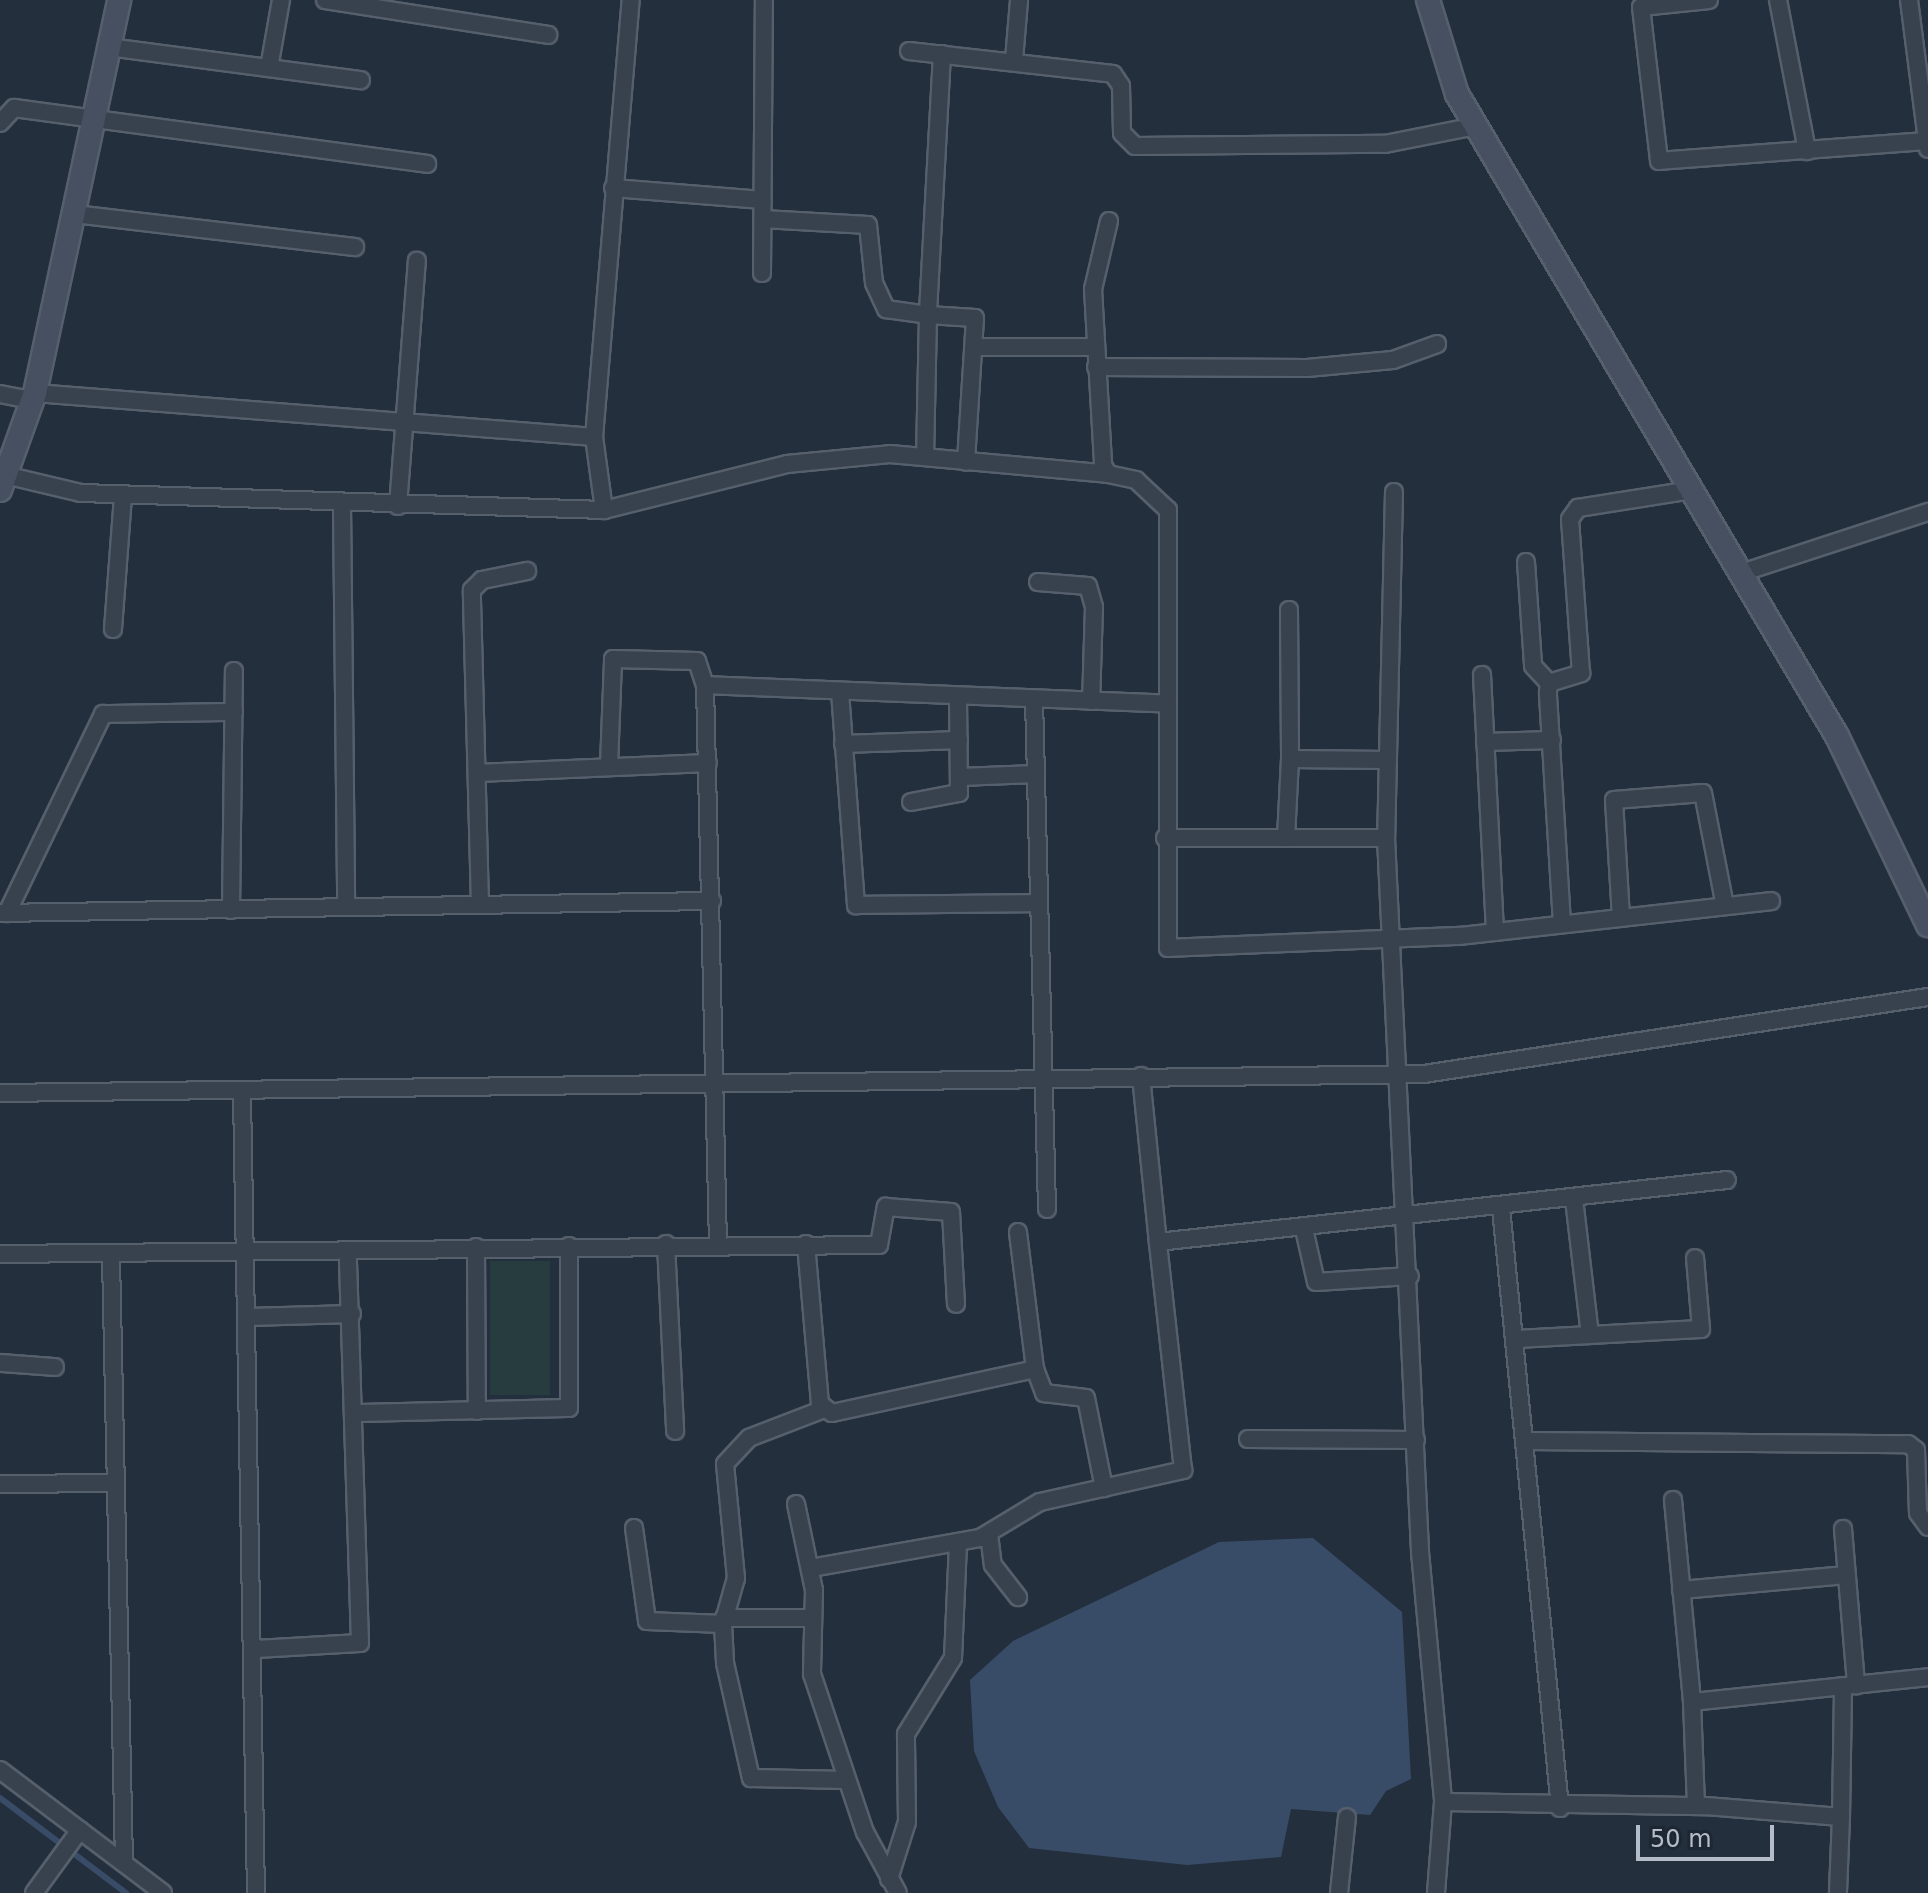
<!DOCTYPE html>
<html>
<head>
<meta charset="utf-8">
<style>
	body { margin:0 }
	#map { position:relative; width:1928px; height:1893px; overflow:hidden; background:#242f3e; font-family:"DejaVu Sans",sans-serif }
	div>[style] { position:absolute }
	.green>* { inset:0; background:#263c3f; transform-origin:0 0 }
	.water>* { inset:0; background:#394c67 }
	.stream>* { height:6px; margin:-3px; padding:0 3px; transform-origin:3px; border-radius:3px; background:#394c67 }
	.roads { filter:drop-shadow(2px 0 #565f6c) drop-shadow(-2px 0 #565f6c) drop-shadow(0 2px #565f6c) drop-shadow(0 -2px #565f6c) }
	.street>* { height:16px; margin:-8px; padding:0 8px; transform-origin:8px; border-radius:8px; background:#38414e }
	.secondary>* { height:22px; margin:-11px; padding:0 11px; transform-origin:11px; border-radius:11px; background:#465061 }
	span { translate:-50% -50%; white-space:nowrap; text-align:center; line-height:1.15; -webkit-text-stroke:6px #1d2633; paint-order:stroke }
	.scale { position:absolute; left:1636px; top:1825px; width:138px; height:36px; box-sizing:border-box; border:4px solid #b4bcc9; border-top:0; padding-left:10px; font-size:24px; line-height:28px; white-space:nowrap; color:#b4bcc9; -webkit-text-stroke:6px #1d2633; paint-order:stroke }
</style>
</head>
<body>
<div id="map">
	<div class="green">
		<i style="left:490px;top:1261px;width:60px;height:134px"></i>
	</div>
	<div class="water">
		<i style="clip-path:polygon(1313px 1538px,1402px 1612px,1411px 1779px,1386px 1791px,1370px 1815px,1291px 1809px,1281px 1857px,1187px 1865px,1029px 1848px,998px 1807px,974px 1751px,970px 1680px,1013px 1641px,1219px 1542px)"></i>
	</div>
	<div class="stream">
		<i style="left:0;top:1798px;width:158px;rotate:37deg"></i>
	</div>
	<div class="roads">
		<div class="street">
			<i style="left:325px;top:0;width:226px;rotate:8.9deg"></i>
			<i style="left:1709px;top:0;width:68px;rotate:174.1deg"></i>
			<i style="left:1641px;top:7px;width:155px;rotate:83.3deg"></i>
			<i style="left:1659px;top:161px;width:270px;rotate:-4.3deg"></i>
			<i style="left:1778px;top:0;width:154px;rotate:79.1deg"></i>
			<i style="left:1909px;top:0;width:150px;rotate:82.7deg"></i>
			<i style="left:109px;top:47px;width:254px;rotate:7.5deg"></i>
			<i style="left:909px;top:51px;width:205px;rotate:6.4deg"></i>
			<i style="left:1113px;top:74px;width:14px;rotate:56deg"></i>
			<i style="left:1121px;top:86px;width:47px;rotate:88.8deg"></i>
			<i style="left:1122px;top:133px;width:18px;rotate:45deg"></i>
			<i style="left:1135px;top:146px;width:250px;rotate:-0.5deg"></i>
			<i style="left:1385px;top:144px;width:93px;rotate:-11.2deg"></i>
			<i style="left:942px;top:54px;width:261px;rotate:93.1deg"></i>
			<i style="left:928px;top:315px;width:47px;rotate:3.7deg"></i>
			<i style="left:975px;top:318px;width:144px;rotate:93.6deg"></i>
			<i style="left:1014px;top:60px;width:60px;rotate:-85.2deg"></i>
			<i style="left:269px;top:68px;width:69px;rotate:-80deg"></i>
			<i style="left:0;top:123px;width:21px;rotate:-47deg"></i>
			<i style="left:14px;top:108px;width:417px;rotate:7.7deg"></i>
			<i style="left:613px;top:188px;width:150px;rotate:4.6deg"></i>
			<i style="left:74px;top:214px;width:283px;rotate:6.7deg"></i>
			<i style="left:763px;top:219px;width:105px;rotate:3.3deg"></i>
			<i style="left:868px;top:225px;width:58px;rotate:84.1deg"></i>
			<i style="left:874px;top:283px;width:29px;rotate:65deg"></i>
			<i style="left:886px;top:309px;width:42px;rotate:8.1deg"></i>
			<i style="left:928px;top:315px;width:142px;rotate:91.2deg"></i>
			<i style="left:1109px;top:221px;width:70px;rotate:103.2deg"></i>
			<i style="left:1093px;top:289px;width:176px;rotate:86.7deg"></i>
			<i style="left:1103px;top:465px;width:10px;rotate:61deg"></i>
			<i style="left:1108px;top:474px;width:29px;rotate:12deg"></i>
			<i style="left:1136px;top:480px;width:44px;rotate:43.2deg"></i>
			<i style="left:1168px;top:510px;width:438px;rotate:90deg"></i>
			<i style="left:1168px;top:948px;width:292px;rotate:-2.4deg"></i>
			<i style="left:1460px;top:936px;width:313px;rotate:-6.4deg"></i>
			<i style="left:762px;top:273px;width:273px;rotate:-89.6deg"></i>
			<i style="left:974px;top:347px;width:120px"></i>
			<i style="left:1096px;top:367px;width:211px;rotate:0.3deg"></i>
			<i style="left:1307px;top:368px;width:86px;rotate:-5.3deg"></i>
			<i style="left:1393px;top:360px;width:47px;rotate:-20deg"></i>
			<i style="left:35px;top:393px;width:561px;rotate:4.5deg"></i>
			<i style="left:594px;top:437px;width:439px;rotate:-85.2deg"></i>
			<i style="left:0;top:394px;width:33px;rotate:11deg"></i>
			<i style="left:594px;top:437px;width:74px;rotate:82.2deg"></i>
			<i style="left:5px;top:475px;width:78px;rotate:13.3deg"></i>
			<i style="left:81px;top:493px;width:523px;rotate:1.86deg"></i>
			<i style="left:604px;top:510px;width:189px;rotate:-14.1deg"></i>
			<i style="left:787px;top:464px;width:103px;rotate:-5.5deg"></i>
			<i style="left:890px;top:454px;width:219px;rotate:5.2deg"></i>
			<i style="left:1394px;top:492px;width:346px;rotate:91.3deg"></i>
			<i style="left:1386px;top:838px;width:715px;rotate:87.27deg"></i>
			<i style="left:1420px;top:1552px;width:251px;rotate:84.7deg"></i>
			<i style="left:1443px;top:1802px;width:91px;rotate:94.4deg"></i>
			<i style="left:342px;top:504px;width:403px;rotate:89.4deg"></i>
			<i style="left:398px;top:506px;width:246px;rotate:-85.6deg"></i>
			<i style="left:1526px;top:562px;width:104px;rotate:86.1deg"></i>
			<i style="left:1533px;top:666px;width:23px;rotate:47deg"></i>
			<i style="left:1741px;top:573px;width:197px;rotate:-18.1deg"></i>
			<i style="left:1038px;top:582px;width:50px;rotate:4.6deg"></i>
			<i style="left:1088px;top:586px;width:22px;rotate:74deg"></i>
			<i style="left:1094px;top:607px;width:94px;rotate:91.8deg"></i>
			<i style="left:1289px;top:610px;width:149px;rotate:89.6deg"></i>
			<i style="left:113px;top:629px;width:134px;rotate:-85.7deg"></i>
			<i style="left:1482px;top:675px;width:257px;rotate:87.1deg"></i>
			<i style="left:705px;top:685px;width:558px;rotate:88.67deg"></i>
			<i style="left:840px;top:692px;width:214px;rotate:85.7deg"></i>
			<i style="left:856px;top:905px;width:183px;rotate:-0.6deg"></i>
			<i style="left:1034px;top:699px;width:510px;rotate:88.54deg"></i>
			<i style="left:1485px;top:742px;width:67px;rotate:-1.7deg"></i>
			<i style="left:843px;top:744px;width:116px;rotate:-2deg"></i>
			<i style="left:609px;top:765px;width:106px;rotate:-87.8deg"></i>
			<i style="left:613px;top:659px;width:84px;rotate:1.4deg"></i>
			<i style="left:697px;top:661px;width:25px;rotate:72deg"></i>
			<i style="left:705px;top:685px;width:458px;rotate:2.3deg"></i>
			<i style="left:477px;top:773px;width:231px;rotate:-2.5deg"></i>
			<i style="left:959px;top:777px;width:77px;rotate:-2.2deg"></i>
			<i style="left:911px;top:802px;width:49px;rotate:-10.6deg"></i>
			<i style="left:959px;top:793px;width:97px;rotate:-90.6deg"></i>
			<i style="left:1165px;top:838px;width:221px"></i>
			<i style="left:1286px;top:838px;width:79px;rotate:-87.1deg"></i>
			<i style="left:1290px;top:759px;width:98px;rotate:0.6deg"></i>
			<i style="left:480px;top:905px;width:315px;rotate:-91.5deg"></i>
			<i style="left:472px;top:590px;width:14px;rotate:-45deg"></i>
			<i style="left:482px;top:580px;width:46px;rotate:-11.3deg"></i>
			<i style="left:231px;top:910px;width:239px;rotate:-89.3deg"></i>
			<i style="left:0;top:913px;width:712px;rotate:-0.97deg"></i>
			<i style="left:7px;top:913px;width:221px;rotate:-64.2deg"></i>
			<i style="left:103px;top:714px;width:131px;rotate:-0.9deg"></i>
			<i style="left:1621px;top:918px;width:118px;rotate:-93.4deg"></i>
			<i style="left:1614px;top:800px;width:89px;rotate:-4.5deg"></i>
			<i style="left:1703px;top:793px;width:115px;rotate:79deg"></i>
			<i style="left:1562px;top:924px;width:232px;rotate:-93.5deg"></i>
			<i style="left:1548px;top:692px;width:9px;rotate:-84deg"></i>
			<i style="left:1549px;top:683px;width:34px;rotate:-17deg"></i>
			<i style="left:1581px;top:673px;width:154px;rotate:-94.1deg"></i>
			<i style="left:1570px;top:519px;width:14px;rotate:-54deg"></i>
			<i style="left:1578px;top:508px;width:115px;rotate:-9deg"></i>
			<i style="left:1141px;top:1076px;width:167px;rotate:84.2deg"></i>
			<i style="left:0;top:1093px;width:1424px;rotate:-0.76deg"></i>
			<i style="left:1424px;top:1074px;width:510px;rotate:-8.69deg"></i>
			<i style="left:242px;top:1094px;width:799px;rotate:89deg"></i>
			<i style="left:1574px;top:1199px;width:137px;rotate:83.3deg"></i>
			<i style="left:1501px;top:1208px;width:603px;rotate:84.38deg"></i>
			<i style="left:1304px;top:1229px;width:54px;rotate:77.2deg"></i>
			<i style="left:1316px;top:1282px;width:94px;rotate:-3.7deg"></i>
			<i style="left:666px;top:1244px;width:187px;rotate:87.2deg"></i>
			<i style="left:806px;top:1244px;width:161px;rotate:85deg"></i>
			<i style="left:820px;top:1404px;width:15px;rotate:37deg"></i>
			<i style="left:832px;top:1413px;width:208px;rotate:-12.2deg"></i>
			<i style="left:1035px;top:1369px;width:138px;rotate:-97.1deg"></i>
			<i style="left:476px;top:1247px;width:164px;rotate:89.7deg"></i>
			<i style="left:0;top:1254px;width:879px;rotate:-0.59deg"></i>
			<i style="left:879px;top:1245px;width:39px;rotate:-80deg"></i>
			<i style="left:886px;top:1207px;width:65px;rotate:4.4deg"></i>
			<i style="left:951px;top:1212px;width:92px;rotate:86.9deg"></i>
			<i style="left:111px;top:1257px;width:606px;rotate:88.77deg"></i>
			<i style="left:248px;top:1317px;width:104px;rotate:-1.7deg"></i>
			<i style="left:1516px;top:1339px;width:185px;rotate:-3.1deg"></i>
			<i style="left:1701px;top:1329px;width:71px;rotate:-94.8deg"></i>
			<i style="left:0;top:1363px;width:55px;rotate:4.2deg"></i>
			<i style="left:1035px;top:1369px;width:26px;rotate:69deg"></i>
			<i style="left:1044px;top:1393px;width:42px;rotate:6.8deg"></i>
			<i style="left:1086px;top:1398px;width:92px;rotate:78.7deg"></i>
			<i style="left:824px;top:1409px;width:80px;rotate:158.9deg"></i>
			<i style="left:749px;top:1438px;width:35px;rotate:133deg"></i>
			<i style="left:725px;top:1464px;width:115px;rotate:84.5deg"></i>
			<i style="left:736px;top:1578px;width:48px;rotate:105.8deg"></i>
			<i style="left:723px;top:1624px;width:39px;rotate:87deg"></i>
			<i style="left:725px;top:1663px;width:118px;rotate:77.3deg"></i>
			<i style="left:751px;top:1778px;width:95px;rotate:1.2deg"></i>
			<i style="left:358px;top:1413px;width:211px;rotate:-1.4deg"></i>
			<i style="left:569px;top:1408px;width:162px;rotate:-90deg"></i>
			<i style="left:1248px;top:1439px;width:168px;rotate:0.3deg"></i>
			<i style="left:1527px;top:1441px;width:381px;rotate:0.5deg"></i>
			<i style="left:1908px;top:1444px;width:10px;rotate:37deg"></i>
			<i style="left:1916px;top:1450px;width:63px;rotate:88.2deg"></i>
			<i style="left:1918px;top:1513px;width:17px;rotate:54deg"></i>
			<i style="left:0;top:1484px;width:115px;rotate:-0.5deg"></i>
			<i style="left:1673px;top:1500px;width:203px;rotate:84.6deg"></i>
			<i style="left:796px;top:1504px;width:88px;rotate:78.2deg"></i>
			<i style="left:814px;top:1590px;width:84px;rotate:91.4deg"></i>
			<i style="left:812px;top:1674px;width:167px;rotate:71.5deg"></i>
			<i style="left:865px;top:1832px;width:69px;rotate:61.6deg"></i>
			<i style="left:634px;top:1528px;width:94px;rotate:82deg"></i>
			<i style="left:647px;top:1621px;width:76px;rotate:2.3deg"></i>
			<i style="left:1843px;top:1529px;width:157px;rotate:85.2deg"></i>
			<i style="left:989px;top:1534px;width:31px;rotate:83deg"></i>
			<i style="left:993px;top:1565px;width:41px;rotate:52deg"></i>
			<i style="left:811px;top:1568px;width:172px;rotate:-10.1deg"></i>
			<i style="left:980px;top:1538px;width:70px;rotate:-31deg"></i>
			<i style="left:1040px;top:1502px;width:147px;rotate:-12.6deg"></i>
			<i style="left:1183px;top:1470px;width:229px;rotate:-96.3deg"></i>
			<i style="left:1158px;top:1242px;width:572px;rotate:-6.22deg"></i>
			<i style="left:1681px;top:1590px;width:166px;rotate:-5.2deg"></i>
			<i style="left:724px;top:1618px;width:89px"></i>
			<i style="left:256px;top:1649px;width:104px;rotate:-3.3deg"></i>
			<i style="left:360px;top:1643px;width:392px;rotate:-91.8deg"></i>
			<i style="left:0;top:1770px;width:204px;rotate:37deg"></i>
			<i style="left:1443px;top:1802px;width:263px;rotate:0.9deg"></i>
			<i style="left:1706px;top:1806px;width:135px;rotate:4.7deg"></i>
			<i style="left:1841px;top:1817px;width:76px;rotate:92.3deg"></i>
			<i style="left:1696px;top:1806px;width:104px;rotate:-92.2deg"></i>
			<i style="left:1692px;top:1702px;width:237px;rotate:-6deg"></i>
			<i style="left:1841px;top:1817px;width:131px;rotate:-89.1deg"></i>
			<i style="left:889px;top:1879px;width:60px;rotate:-72.5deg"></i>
			<i style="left:907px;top:1822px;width:88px;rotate:-90.7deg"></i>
			<i style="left:906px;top:1734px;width:89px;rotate:-58.3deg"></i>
			<i style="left:953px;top:1658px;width:116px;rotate:-87.5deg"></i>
			<i style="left:34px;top:1893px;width:78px;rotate:-53.9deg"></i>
			<i style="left:1339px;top:1893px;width:76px;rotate:-84deg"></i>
		</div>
		<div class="secondary">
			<i style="left:1428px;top:0;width:98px;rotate:72.9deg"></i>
			<i style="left:1457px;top:94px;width:746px;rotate:59.38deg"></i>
			<i style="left:1837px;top:736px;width:210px;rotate:64.3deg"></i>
			<i style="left:0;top:490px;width:103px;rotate:-70.2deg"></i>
			<i style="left:35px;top:393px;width:402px;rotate:-77.9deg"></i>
		</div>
	</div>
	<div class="scale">50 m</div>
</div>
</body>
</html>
